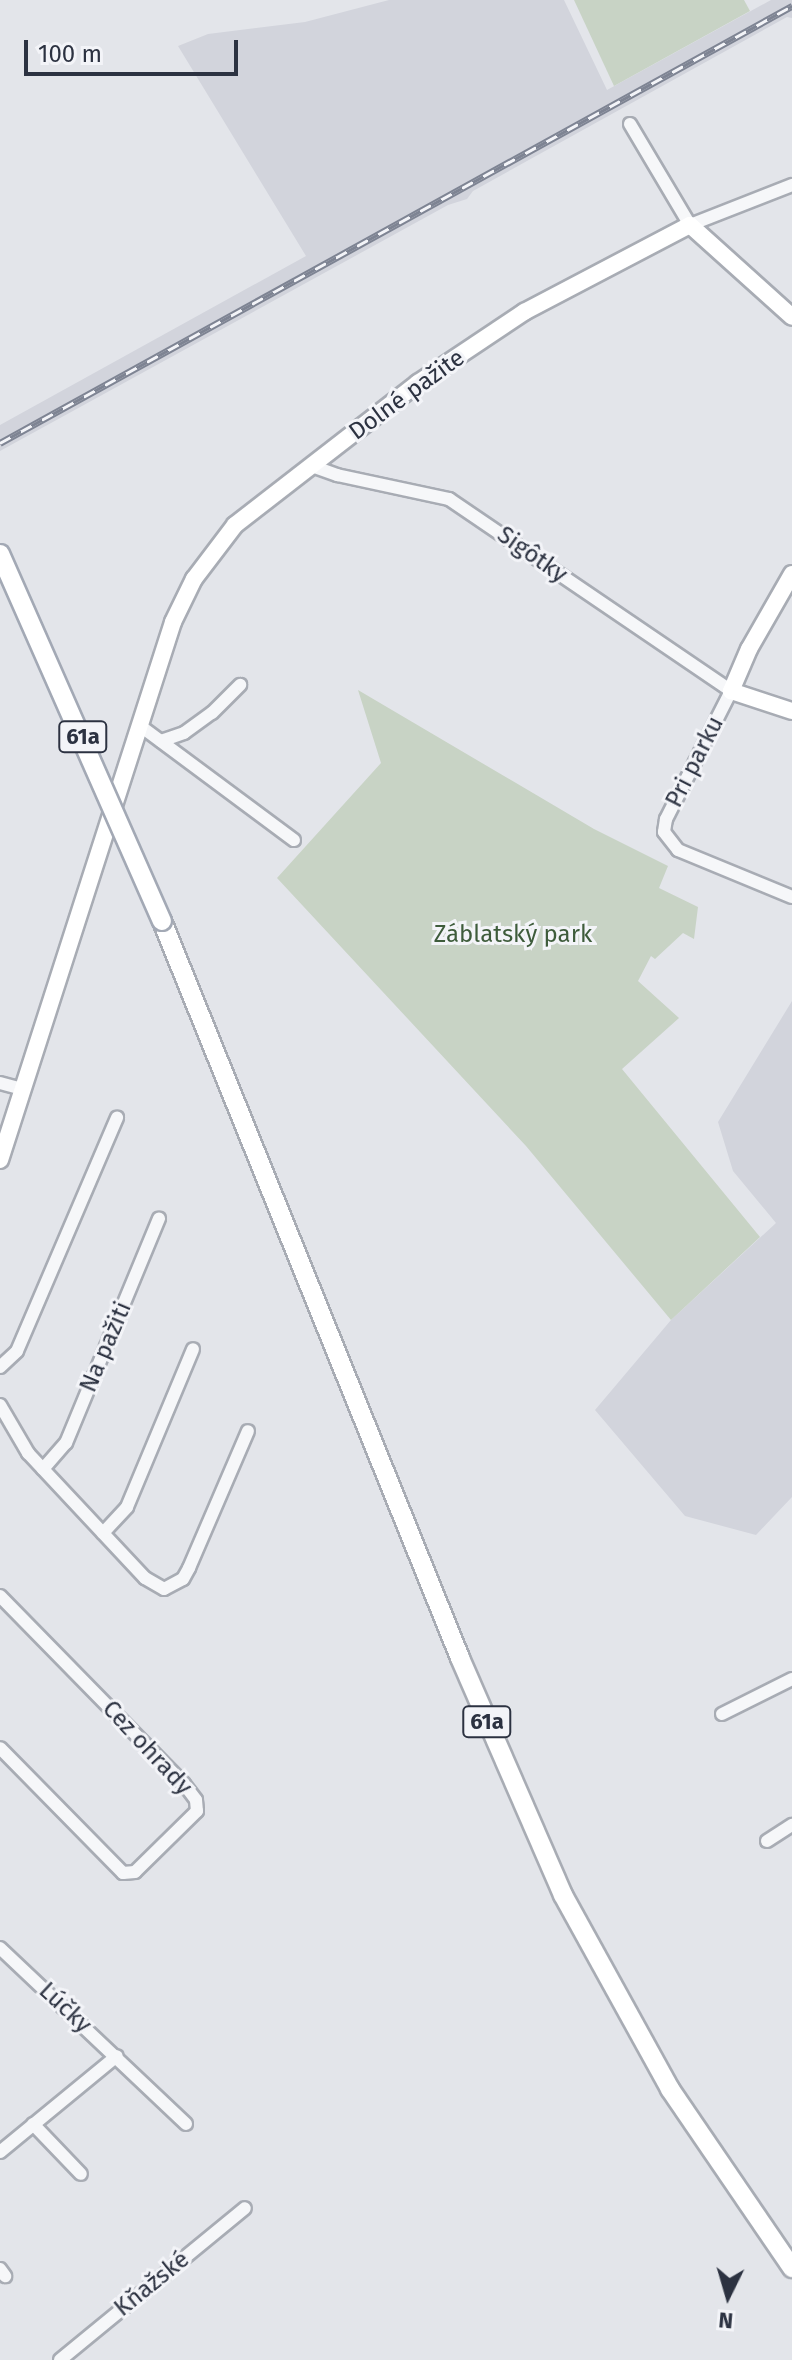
<!DOCTYPE html>
<html>
<head>
<meta charset="utf-8">
<style>
	body { margin:0 }
	#map { position:relative; width:792px; height:2360px; overflow:hidden; background:#e3e5ea; font-family:"Fira Sans",sans-serif }
	div>[style] { position:absolute }
	.built>* { inset:0; background:#d2d4dc }
	.green>* { inset:0; background:#c8d3c5 }
	.roads { filter:drop-shadow(2px 0 #a8acb4) drop-shadow(-2px 0 #a8acb4) drop-shadow(0 2px #a8acb4) drop-shadow(0 -2px #a8acb4) }
	.street>* { height:12px; margin:-6px; padding:0 6px; transform-origin:6px; border-radius:6px; background:#f6f7f9 }
	.secondary>* { height:16px; margin:-8px; padding:0 8px; transform-origin:8px; border-radius:8px; background:#fff }
	.primary>* { height:18px; margin:-9px; padding:0 9px; transform-origin:9px; border-radius:9px; background:#fff }
	.rail>* { height:7px; margin-top:-3.5px; transform-origin:0; background:repeating-linear-gradient(90deg,#f3f4f8 0 12px,#7e8493 0 24px); box-sizing:border-box; border-block:2px solid #7e8493 }
	.bridges { filter:drop-shadow(2px 0 #a3a9b5) drop-shadow(-2px 0 #a3a9b5) drop-shadow(0 2px #a3a9b5) drop-shadow(0 -2px #a3a9b5) }
	.primary-bridge>* { height:18px; margin:-9px; padding:0 9px; transform-origin:9px; border-radius:9px; background:#fff }
	span { translate:-50% -50%; white-space:nowrap; text-align:center; line-height:1.15; -webkit-text-stroke:6px #f3f4f8; paint-order:stroke }
	.shield-label span { padding:2px 6px; background:#f3f4f8; border:2px solid; border-radius:6px; -webkit-text-stroke-width:0 }
	.shield-label { font-size:22px; color:#2c3241; font-weight:700 }
	.street-label { font-size:24px; color:#2c3241 }
	.park-label { font-size:24px; color:#3e5c3b }
	.north { position:absolute; left:688px; top:2256px; width:80px; height:80px; -webkit-text-stroke:6px #f3f4f8; paint-order:stroke; rotate:185deg; font-size:22px; font-weight:700; line-height:32px; text-align:center; color:#2c3241 }
	.north::after { content:''; display:block; margin:auto; width:28px; height:36px; background:#2c3241; clip-path:polygon(50% 0,100% 100%,50% 72%,0 100%) }
	.scale { position:absolute; left:24px; top:40px; width:214px; height:36px; box-sizing:border-box; border:4px solid #2c3241; border-top:0; padding-left:10px; font-size:24px; line-height:28px; white-space:nowrap; color:#2c3241; -webkit-text-stroke:6px #f3f4f8; paint-order:stroke }
</style>
</head>
<body>
<div id="map">
	<div class="built">
		<i style="clip-path:polygon(389px 0,564px 0,607px 90px,771px 0,792px 0,792px 18px,787px 17px,473px 191px,467px 199px,448px 205px,0 451px,0 425px,306px 256px,178px 46px,208px 34px,305px 22px)"></i>
		<i style="clip-path:polygon(792px 1001px,792px 1497px,756px 1535px,685px 1516px,595px 1410px,671px 1320px,776px 1223px,733px 1171px,718px 1122px)"></i>
	</div>
	<div class="green">
		<i style="clip-path:polygon(574px 0,744px 0,750px 11px,614px 86px)"></i>
		<i style="clip-path:polygon(358px 690px,594px 829px,668px 866px,659px 888px,698px 907px,694px 939px,683px 933px,655px 959px,651px 956px,638px 981px,679px 1018px,622px 1069px,760px 1237px,671px 1320px,526px 1146px,277px 878px,381px 763px)"></i>
	</div>
	<div class="roads">
		<div class="street">
			<i style="left:630px;top:124px;width:117px;rotate:59.3deg"></i>
			<i style="left:690px;top:225px;width:110px;rotate:-21.4deg"></i>
			<i style="left:312px;top:466px;width:27px;rotate:20deg"></i>
			<i style="left:337px;top:475px;width:115px;rotate:12.1deg"></i>
			<i style="left:449px;top:499px;width:341px;rotate:34.2deg"></i>
			<i style="left:731px;top:691px;width:144px;rotate:116.9deg"></i>
			<i style="left:666px;top:819px;width:13px;rotate:99deg"></i>
			<i style="left:664px;top:832px;width:23px;rotate:52deg"></i>
			<i style="left:678px;top:850px;width:123px;rotate:22.4deg"></i>
			<i style="left:139px;top:725px;width:193px;rotate:36.6deg"></i>
			<i style="left:161px;top:741px;width:24px;rotate:-19deg"></i>
			<i style="left:184px;top:733px;width:34px;rotate:-36deg"></i>
			<i style="left:212px;top:713px;width:40px;rotate:-45deg"></i>
			<i style="left:0;top:1083px;width:23px;rotate:15deg"></i>
			<i style="left:0;top:1367px;width:23px;rotate:-43deg"></i>
			<i style="left:17px;top:1351px;width:254px;rotate:-66.8deg"></i>
			<i style="left:0;top:1405px;width:56px;rotate:59.7deg"></i>
			<i style="left:28px;top:1453px;width:171px;rotate:46.9deg"></i>
			<i style="left:145px;top:1578px;width:22px;rotate:30deg"></i>
			<i style="left:164px;top:1589px;width:21px;rotate:-28deg"></i>
			<i style="left:183px;top:1579px;width:13px;rotate:-61deg"></i>
			<i style="left:189px;top:1568px;width:149px;rotate:-66.7deg"></i>
			<i style="left:43px;top:1469px;width:35px;rotate:-49deg"></i>
			<i style="left:66px;top:1443px;width:243px;rotate:-67.5deg"></i>
			<i style="left:103px;top:1533px;width:35px;rotate:-47deg"></i>
			<i style="left:127px;top:1507px;width:171px;rotate:-67.3deg"></i>
			<i style="left:0;top:1596px;width:263px;rotate:45.6deg"></i>
			<i style="left:184px;top:1784px;width:20px;rotate:53deg"></i>
			<i style="left:196px;top:1800px;width:11px;rotate:85deg"></i>
			<i style="left:197px;top:1811px;width:87px;rotate:135.5deg"></i>
			<i style="left:135px;top:1872px;width:12px;rotate:175deg"></i>
			<i style="left:123px;top:1873px;width:175px;rotate:-134.5deg"></i>
			<i style="left:722px;top:1714px;width:78px;rotate:-26.6deg"></i>
			<i style="left:767px;top:1841px;width:30px;rotate:-33deg"></i>
			<i style="left:0;top:1948px;width:256px;rotate:43.4deg"></i>
			<i style="left:33px;top:2124px;width:69px;rotate:46.2deg"></i>
			<i style="left:0;top:2152px;width:151px;rotate:-39.4deg"></i>
			<i style="left:0;top:2269px;width:9px;rotate:54deg"></i>
			<i style="left:60px;top:2360px;width:239px;rotate:-39.4deg"></i>
		</div>
		<div class="secondary">
			<i style="left:792px;top:574px;width:86px;rotate:119.8deg"></i>
			<i style="left:749px;top:649px;width:46px;rotate:113.2deg"></i>
			<i style="left:731px;top:691px;width:64px;rotate:18.2deg"></i>
			<i style="left:0;top:1160px;width:565px;rotate:-72.17deg"></i>
			<i style="left:173px;top:622px;width:48px;rotate:-64deg"></i>
			<i style="left:194px;top:579px;width:68px;rotate:-52.8deg"></i>
			<i style="left:235px;top:525px;width:232px;rotate:-37.8deg"></i>
			<i style="left:418px;top:383px;width:128px;rotate:-33.8deg"></i>
			<i style="left:524px;top:312px;width:187px;rotate:-27.7deg"></i>
			<i style="left:690px;top:225px;width:137px;rotate:42deg"></i>
		</div>
		<div class="primary">
			<i style="left:162px;top:921px;width:795px;rotate:67.98deg"></i>
			<i style="left:460px;top:1658px;width:258px;rotate:66.5deg"></i>
			<i style="left:563px;top:1895px;width:222px;rotate:61.1deg"></i>
			<i style="left:670px;top:2089px;width:217px;rotate:55.7deg"></i>
		</div>
	</div>
	<div class="rail">
		<i style="left:0;top:443px;width:905px;rotate:-28.89deg"></i>
	</div>
	<div class="bridges">
		<div class="primary-bridge">
			<i style="left:0;top:554px;width:401px;rotate:66.2deg"></i>
		</div>
	</div>
	<div class="shield-label">
		<span style="left:83px;top:737px">61a</span>
		<span style="left:487px;top:1722px">61a</span>
	</div>
	<div class="street-label">
		<span style="left:407px;top:395px;rotate:-36deg">Dolné pažite</span>
		<span style="left:532px;top:555px;rotate:35deg">Sigôtky</span>
		<span style="left:695px;top:762px;rotate:-63deg">Pri parku</span>
		<span style="left:106px;top:1347px;rotate:-67deg">Na pažiti</span>
		<span style="left:147px;top:1748px;rotate:47deg">Cez ohrady</span>
		<span style="left:65px;top:2008px;rotate:43deg">Lúčky</span>
		<span style="left:152px;top:2284px;rotate:-39deg">Kňažské</span>
	</div>
	<div class="park-label">
		<span style="left:513px;top:935px">Záblatský park</span>
	</div>
	<div class="north">N</div>
	<div class="scale">100 m</div>
</div>
</body>
</html>
